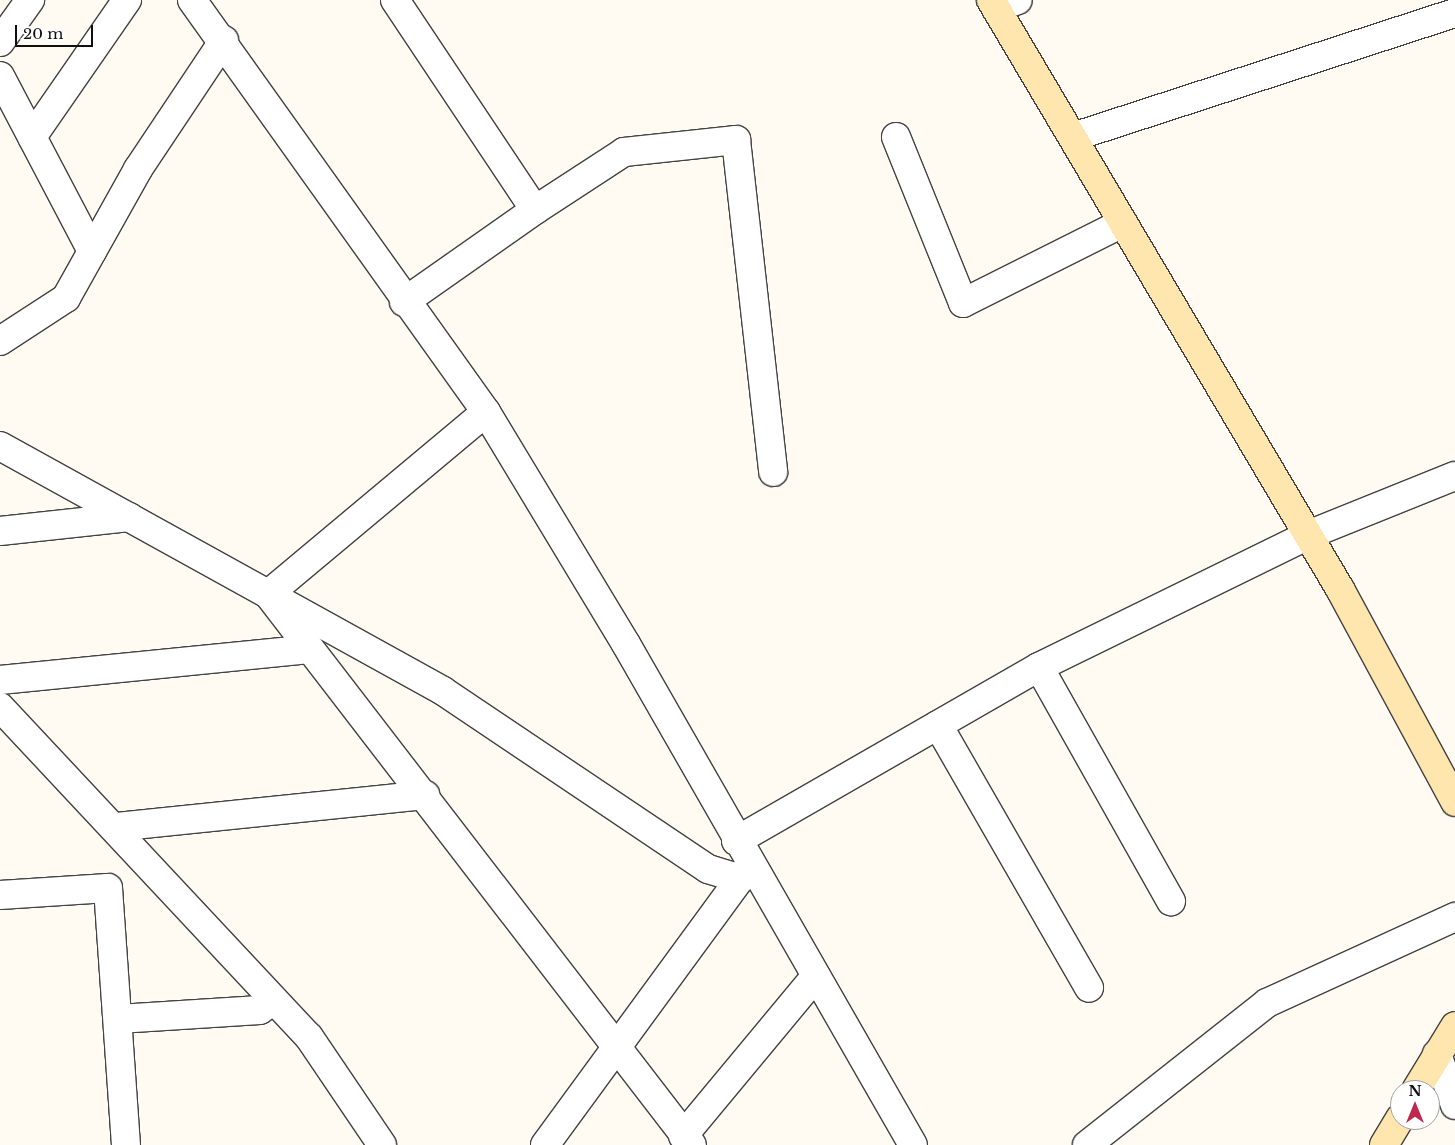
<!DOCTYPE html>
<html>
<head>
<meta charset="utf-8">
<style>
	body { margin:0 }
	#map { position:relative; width:1455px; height:1145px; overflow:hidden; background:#fffaf2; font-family:"Libre Baskerville",serif }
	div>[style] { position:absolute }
	.roads { filter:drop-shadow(1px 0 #434343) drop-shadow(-1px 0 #434343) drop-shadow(0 1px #434343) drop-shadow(0 -1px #434343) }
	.street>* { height:28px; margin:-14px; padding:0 14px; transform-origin:14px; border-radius:14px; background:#fff }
	.secondary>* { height:28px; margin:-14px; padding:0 14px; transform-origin:14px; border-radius:14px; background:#ffe6ae }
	span { translate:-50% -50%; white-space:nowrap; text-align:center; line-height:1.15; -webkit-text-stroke:5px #fff; paint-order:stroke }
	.north { position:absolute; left:1390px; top:1080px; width:50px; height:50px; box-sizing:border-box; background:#fff; border:1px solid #9f9f9f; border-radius:50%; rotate:0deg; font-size:14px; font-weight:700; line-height:20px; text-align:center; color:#101010 }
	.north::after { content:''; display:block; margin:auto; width:18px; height:22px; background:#c1264c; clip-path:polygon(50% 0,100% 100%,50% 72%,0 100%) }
	.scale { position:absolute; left:15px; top:25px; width:78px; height:22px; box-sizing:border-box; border:2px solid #101010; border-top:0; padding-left:6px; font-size:15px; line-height:18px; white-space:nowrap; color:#101010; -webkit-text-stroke:4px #fff; paint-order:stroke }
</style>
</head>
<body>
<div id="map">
	<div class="roads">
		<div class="street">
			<i style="left:192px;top:0;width:506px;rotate:54.49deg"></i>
			<i style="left:486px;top:412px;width:271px;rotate:58.9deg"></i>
			<i style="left:626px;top:644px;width:577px;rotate:60.19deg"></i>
			<i style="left:395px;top:0;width:252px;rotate:56.3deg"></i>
			<i style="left:535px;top:210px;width:106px;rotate:-33.1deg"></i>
			<i style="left:624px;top:152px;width:113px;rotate:-6.1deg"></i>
			<i style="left:736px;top:140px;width:334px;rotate:83.6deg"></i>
			<i style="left:996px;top:8px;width:23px;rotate:-20deg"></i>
			<i style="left:0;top:42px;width:52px;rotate:-54.5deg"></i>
			<i style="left:0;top:76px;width:198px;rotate:62.3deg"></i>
			<i style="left:32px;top:137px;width:167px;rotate:-55.3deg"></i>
			<i style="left:896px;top:137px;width:179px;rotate:68deg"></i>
			<i style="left:963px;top:303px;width:179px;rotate:-26.6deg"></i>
			<i style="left:1073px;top:137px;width:402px;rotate:-18deg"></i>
			<i style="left:404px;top:302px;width:160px;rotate:-35.1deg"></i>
			<i style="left:0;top:341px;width:79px;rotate:-33.1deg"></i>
			<i style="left:66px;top:298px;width:148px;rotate:-60.8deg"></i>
			<i style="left:138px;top:169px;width:155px;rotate:-56.3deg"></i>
			<i style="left:486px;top:412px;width:284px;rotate:140.1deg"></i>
			<i style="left:268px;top:594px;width:695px;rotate:52.42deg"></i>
			<i style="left:0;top:446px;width:506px;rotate:28.94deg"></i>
			<i style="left:443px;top:691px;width:319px;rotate:33.9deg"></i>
			<i style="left:708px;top:869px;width:34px;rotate:17deg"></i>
			<i style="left:0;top:531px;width:130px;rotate:-6.2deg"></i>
			<i style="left:1039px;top:667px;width:269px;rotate:60.6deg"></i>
			<i style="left:0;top:680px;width:311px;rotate:-5.7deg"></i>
			<i style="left:0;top:707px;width:452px;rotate:46.9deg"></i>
			<i style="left:309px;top:1037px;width:130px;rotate:55.9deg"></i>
			<i style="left:938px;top:725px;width:303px;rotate:60.1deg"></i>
			<i style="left:116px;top:827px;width:311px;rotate:-5.9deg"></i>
			<i style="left:736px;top:841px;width:349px;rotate:-29.9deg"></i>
			<i style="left:1039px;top:667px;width:300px;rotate:-26.1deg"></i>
			<i style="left:1308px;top:535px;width:158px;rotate:-21.9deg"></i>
			<i style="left:0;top:895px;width:108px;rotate:-3.7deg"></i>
			<i style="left:108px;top:888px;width:258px;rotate:86deg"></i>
			<i style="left:118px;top:1019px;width:142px;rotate:-3.6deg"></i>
			<i style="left:260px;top:1010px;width:17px;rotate:-36deg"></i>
			<i style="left:1437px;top:1054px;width:54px;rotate:70.6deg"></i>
			<i style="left:683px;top:1136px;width:208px;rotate:-50.3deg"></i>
			<i style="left:545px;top:1145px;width:347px;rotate:-53.8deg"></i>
			<i style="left:1087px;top:1145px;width:229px;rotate:-38.3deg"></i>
			<i style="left:1267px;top:1003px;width:207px;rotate:-24.6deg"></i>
		</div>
		<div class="secondary">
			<i style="left:991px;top:0;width:685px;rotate:59.35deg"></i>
			<i style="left:1340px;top:589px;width:242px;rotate:61.6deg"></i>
			<i style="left:1416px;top:1090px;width:75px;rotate:-58.6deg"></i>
			<i style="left:1384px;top:1145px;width:31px;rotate:-59deg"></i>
		</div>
	</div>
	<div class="north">N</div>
	<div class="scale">20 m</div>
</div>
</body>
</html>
